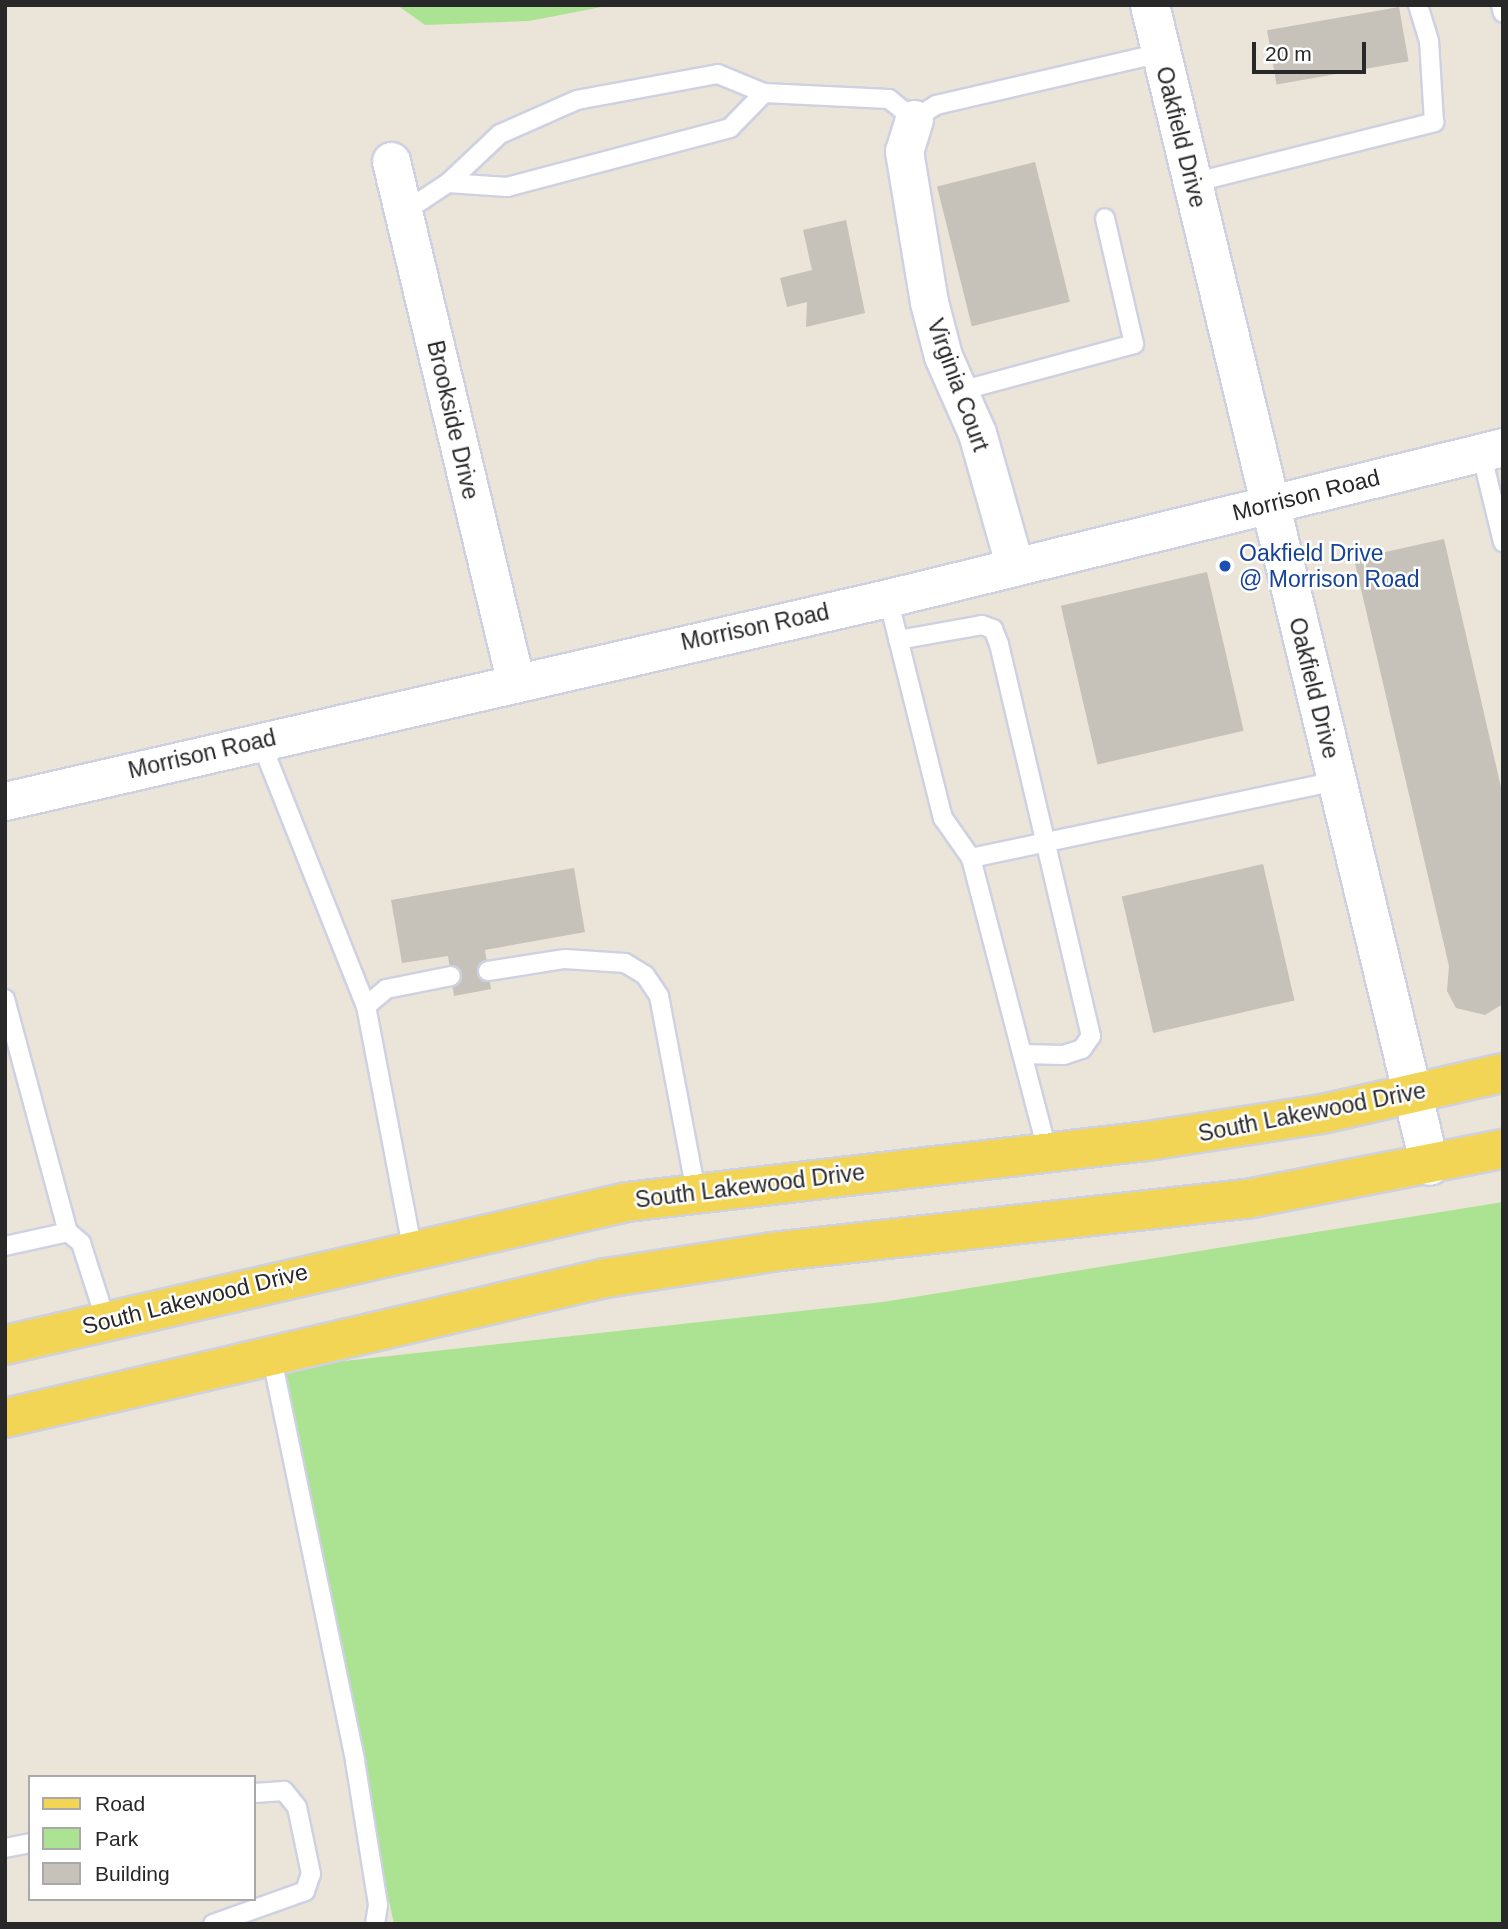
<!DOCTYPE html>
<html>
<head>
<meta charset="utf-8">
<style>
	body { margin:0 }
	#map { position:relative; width:1508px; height:1929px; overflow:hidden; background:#ebe4d9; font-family:Arial,sans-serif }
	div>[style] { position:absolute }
	.green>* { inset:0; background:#abe393 }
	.building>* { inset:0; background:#c6c1b9; transform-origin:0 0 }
	.roads { filter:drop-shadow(2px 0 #ced1e1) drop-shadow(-2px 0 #ced1e1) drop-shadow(0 2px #ced1e1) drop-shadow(0 -2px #ced1e1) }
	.service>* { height:18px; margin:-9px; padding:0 9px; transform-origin:9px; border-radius:9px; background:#fff }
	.minor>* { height:37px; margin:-18.5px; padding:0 18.5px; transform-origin:18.5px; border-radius:18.5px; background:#fff }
	.tertiary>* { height:38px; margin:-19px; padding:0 19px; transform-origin:19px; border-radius:19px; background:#fff }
	.primary>* { height:38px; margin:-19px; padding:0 19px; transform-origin:19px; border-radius:19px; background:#f3d556 }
	.dots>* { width:19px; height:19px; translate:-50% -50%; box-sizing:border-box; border:4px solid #fff; border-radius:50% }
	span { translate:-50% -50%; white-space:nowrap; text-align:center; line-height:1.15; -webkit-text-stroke:5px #fff; paint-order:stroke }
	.street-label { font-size:23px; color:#282828 }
	.transit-label { font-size:23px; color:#164399 }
	.left { translate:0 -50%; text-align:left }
	.frame { position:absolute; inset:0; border:7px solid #282828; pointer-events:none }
	.legend { position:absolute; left:28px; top:1775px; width:228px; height:126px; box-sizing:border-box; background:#fff; border:2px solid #a9a9a9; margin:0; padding:9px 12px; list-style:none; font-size:21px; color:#282828 }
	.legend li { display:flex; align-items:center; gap:14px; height:35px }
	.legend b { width:35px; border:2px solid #a9a9a9 }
	.scale { position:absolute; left:1252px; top:42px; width:114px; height:32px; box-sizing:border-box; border:4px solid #282828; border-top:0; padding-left:9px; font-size:21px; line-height:24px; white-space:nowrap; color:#282828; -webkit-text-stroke:5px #fff; paint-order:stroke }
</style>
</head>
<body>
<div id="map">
	<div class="green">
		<i style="clip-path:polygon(397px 5px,612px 5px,529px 21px,425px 25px)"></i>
		<i style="clip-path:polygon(1503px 1202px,1503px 1924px,394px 1924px,277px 1375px,326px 1363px,883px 1302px)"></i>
	</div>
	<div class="building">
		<i style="left:1399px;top:7px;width:55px;height:134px;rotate:80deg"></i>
		<i style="left:1035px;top:162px;width:144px;height:101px;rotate:76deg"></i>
		<i style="clip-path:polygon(846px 220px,865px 313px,806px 327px,807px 302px,787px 307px,780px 278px,812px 270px,803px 230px)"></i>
		<i style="clip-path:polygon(1444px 539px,1503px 796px,1503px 1004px,1485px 1015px,1456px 1008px,1447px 991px,1449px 966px,1354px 559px)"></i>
		<i style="left:1207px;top:572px;width:163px;height:150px;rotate:77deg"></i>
		<i style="left:1263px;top:864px;width:140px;height:145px;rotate:77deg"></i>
		<i style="clip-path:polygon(574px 868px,585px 932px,485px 950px,491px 989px,454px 996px,448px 956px,402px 963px,391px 900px)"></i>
	</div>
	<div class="roads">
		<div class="service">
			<i style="left:1501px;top:5px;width:8px;rotate:76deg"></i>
			<i style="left:764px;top:93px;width:125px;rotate:2.7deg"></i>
			<i style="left:889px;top:99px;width:32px;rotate:39deg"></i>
			<i style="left:914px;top:119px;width:26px;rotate:-32deg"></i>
			<i style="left:936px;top:105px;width:231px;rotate:-13deg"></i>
			<i style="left:1192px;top:183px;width:250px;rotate:-14.1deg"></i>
			<i style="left:1434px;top:122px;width:81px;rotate:-93.5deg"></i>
			<i style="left:1429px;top:41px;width:38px;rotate:-107deg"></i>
			<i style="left:404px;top:212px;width:53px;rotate:-33.4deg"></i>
			<i style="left:448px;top:183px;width:59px;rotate:3.9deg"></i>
			<i style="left:507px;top:187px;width:231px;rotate:-14.8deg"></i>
			<i style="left:730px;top:128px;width:49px;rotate:-45.8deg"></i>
			<i style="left:764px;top:93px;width:50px;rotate:-157.6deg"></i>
			<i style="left:718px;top:74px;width:143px;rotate:169.6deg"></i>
			<i style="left:577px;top:100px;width:84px;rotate:156.2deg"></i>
			<i style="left:500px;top:134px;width:71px;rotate:136.7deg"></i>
			<i style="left:960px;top:391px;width:180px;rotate:-15.1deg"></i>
			<i style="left:1134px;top:344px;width:129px;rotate:-103deg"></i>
			<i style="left:1481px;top:452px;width:93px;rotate:76.3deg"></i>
			<i style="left:888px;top:598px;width:227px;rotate:76deg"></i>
			<i style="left:943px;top:818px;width:49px;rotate:55deg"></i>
			<i style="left:971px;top:858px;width:301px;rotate:75.4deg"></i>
			<i style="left:898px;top:640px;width:85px;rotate:-10.1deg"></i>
			<i style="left:982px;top:625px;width:12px;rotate:20deg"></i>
			<i style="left:993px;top:629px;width:16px;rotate:68deg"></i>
			<i style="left:999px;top:644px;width:403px;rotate:76.8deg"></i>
			<i style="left:1091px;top:1036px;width:16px;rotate:125deg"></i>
			<i style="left:1082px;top:1049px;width:19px;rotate:162deg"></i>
			<i style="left:1064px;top:1055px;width:41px;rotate:-178.6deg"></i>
			<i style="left:260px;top:740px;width:286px;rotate:68.3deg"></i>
			<i style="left:971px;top:858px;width:374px;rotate:-11.9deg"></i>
			<i style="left:488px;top:971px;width:78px;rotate:-8.9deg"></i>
			<i style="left:565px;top:959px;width:60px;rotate:3.8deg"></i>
			<i style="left:625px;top:963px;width:23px;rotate:31deg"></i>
			<i style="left:645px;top:975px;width:25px;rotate:56deg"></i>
			<i style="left:659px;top:996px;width:199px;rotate:79.3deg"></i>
			<i style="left:5px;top:999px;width:241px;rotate:74.9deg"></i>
			<i style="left:5px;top:1246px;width:65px;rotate:-12.5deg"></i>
			<i style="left:68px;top:1232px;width:17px;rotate:40deg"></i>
			<i style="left:81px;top:1243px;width:82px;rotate:72.2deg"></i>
			<i style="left:412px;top:1247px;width:245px;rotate:-100.8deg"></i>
			<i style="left:366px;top:1006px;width:26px;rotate:-40deg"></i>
			<i style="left:386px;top:989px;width:66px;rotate:-11.3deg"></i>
			<i style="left:271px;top:1354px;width:416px;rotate:78.3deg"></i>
			<i style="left:355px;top:1761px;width:146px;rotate:80.9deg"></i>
			<i style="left:378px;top:1905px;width:19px;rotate:99deg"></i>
			<i style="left:5px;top:1848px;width:25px;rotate:-11deg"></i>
			<i style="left:213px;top:1924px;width:98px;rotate:-19.7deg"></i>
			<i style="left:305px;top:1891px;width:18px;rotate:-71deg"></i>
			<i style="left:311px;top:1874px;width:68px;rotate:-101.8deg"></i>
			<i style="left:297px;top:1807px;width:21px;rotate:-129deg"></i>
			<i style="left:284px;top:1791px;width:30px;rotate:176deg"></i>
		</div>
		<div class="minor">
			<i style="left:914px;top:119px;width:34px;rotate:107deg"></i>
			<i style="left:904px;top:151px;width:153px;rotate:80.6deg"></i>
			<i style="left:929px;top:302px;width:56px;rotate:75.5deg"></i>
			<i style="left:943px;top:356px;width:84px;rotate:66.2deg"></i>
			<i style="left:977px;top:433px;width:139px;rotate:74.2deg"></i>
			<i style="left:391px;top:161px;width:534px;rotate:76.56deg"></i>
			<i style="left:5px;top:801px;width:906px;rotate:-12.95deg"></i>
			<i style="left:888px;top:598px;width:633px;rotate:-13.79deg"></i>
		</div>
		<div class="tertiary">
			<i style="left:1150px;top:5px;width:1194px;rotate:76.44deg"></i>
		</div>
		<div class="primary">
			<i style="left:5px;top:1345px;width:638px;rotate:-12.95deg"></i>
			<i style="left:627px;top:1202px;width:524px;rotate:-6.69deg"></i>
			<i style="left:1147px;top:1141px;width:177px;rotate:-8.8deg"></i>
			<i style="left:1322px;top:1114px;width:186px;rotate:-12.8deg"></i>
			<i style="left:5px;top:1418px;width:616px;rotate:-13.13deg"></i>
			<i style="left:605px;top:1278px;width:169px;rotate:-8.8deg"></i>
			<i style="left:772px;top:1252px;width:478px;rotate:-6.4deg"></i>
			<i style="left:1247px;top:1199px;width:261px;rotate:-11.1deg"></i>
		</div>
	</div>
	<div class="dots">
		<i style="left:1225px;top:566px;background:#1a4fb4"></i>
	</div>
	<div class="street-label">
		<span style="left:1181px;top:137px;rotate:76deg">Oakfield Drive</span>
		<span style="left:958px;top:385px;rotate:70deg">Virginia Court</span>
		<span style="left:453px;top:420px;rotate:77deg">Brookside Drive</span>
		<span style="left:1306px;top:495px;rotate:-14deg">Morrison Road</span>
		<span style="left:755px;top:627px;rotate:-12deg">Morrison Road</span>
		<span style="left:1314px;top:688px;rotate:76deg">Oakfield Drive</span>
		<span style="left:202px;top:754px;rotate:-13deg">Morrison Road</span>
		<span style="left:1312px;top:1112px;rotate:-11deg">South Lakewood Drive</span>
		<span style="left:750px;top:1186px;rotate:-7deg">South Lakewood Drive</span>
		<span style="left:195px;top:1299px;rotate:-14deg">South Lakewood Drive</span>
	</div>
	<div class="transit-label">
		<span class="left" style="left:1239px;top:566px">Oakfield Drive<br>@ Morrison Road</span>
	</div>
	<div class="frame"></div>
	<ul class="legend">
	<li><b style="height:9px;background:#f3d556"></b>Road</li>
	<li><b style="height:19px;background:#abe393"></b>Park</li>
	<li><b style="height:19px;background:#c6c1b9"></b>Building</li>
	</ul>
	<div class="scale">20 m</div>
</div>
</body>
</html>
